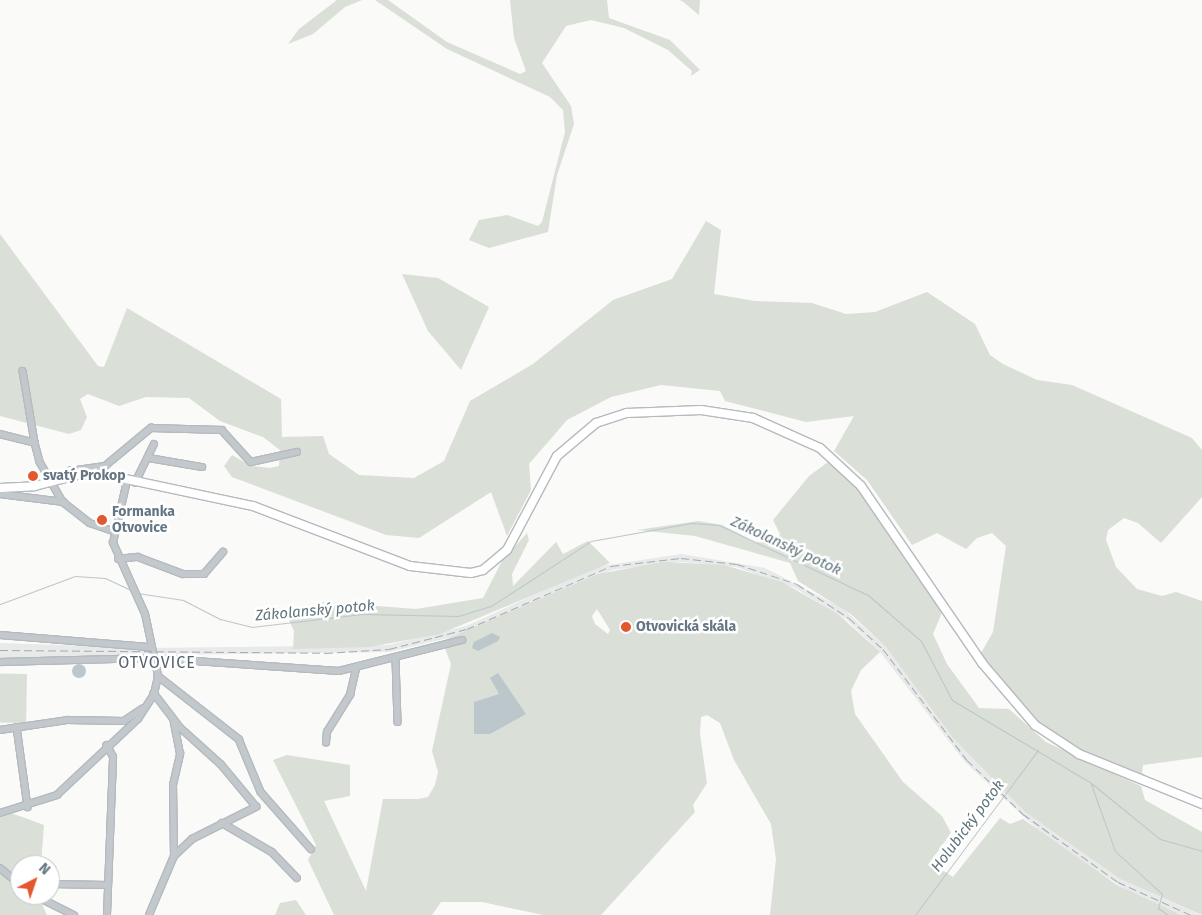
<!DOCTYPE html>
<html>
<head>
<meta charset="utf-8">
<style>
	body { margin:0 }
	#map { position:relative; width:1202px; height:915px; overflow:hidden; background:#fafaf8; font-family:"Fira Sans",sans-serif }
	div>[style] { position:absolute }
	.built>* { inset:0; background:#e8e9e9 }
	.green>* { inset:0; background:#dadfd7; transform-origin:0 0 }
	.water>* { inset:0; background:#bbc7cb }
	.round { border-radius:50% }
	.stream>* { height:1px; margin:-0.5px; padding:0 0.5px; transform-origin:0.5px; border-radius:0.5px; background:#bbc7cb }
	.roads { filter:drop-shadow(1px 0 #b5babe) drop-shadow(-1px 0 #b5babe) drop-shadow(0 1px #b5babe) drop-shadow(0 -1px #b5babe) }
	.minor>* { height:5.5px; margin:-2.75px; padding:0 2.75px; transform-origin:2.75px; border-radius:2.75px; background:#c3c8cc }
	.major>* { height:8px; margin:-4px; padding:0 4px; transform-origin:4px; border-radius:4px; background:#fff }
	.rail>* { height:1px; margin-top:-0.5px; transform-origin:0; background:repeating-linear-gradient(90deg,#a2aab0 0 8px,transparent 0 12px) }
	.dots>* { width:14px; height:14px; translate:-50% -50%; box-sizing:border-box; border:2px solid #fff; border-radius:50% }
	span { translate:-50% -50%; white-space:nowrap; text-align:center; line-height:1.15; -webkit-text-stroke:5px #fff; paint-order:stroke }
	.poi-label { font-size:14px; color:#657683; font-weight:700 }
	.left { translate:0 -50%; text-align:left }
	.water-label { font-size:15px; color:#60757c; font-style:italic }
	.quarter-label { font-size:16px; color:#57646e; letter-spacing:1px }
	.north { position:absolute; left:10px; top:855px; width:50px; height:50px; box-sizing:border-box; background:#fff; border:1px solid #c1c8cd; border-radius:50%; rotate:41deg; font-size:14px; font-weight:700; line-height:20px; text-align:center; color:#657683 }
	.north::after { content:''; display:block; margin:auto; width:18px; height:22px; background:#e4572e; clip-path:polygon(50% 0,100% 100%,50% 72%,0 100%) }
</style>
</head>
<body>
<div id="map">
	<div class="built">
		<i style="clip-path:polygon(681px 554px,765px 568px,842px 608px,886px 647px,953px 738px,1025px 812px,1120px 879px,1201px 915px,1181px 915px,1133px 894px,1050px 841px,965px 762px,880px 652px,847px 620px,795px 588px,736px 567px,681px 562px,612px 570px,469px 633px,389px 652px,77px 656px,0 667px,0 643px,147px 648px,388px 645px,466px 626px,595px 567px)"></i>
	</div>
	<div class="green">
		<i style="clip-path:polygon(337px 0,362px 0,345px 7px,313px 34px,288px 44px,299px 29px)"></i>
		<i style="clip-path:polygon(375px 0,388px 0,447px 42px,520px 74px,526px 71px,514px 38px,510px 0,607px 0,609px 18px,670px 40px,700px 70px,691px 76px,692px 71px,668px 50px,624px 28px,591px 20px,566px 26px,542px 63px,571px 106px,574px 124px,557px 175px,548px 232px,489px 248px,469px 240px,479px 220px,507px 215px,538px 226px,542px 222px,565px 132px,563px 110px,550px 97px,447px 49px)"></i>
		<i style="clip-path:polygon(679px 0,700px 0,699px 15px,682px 1px)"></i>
		<i style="clip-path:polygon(706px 221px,721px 230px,714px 294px,755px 301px,812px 303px,846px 314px,875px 312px,927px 292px,975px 324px,990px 355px,1003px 364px,1037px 380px,1072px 385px,1192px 438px,1202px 450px,1202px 497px,1161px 543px,1138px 523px,1124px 518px,1108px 530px,1106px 540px,1116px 567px,1137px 589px,1162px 596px,1176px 592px,1202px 601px,1202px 757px,1143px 765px,1142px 773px,1150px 778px,1058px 740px,1025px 711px,981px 653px,993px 632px,1006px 546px,992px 533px,977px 538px,966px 549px,937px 533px,912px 545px,867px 480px,834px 451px,854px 416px,806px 422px,725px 401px,720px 391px,661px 385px,611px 397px,567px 420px,529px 464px,531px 490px,507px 536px,491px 492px,419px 538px,386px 535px,232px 477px,224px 466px,232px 455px,251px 466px,270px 468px,279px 466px,280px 450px,263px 437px,220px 421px,189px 398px,146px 397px,119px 406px,88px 394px,80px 399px,87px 417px,81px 430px,69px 434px,0 416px,0 234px,98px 366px,104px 367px,127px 308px,281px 399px,282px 437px,323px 436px,329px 454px,359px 475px,414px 478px,444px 461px,470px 401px,533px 364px,613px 300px,672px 279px)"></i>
		<i style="clip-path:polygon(402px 274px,438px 278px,489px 307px,461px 370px,428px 331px)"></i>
		<i style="clip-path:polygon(828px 462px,864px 493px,943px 610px,933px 634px,947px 664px,979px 708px,1009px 709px,1046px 742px,1141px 786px,1145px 800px,1202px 832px,1202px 915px,1120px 879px,1025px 812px,953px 738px,886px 647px,852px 615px,798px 581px,790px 563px,695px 536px,637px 530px,698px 521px,722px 525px,755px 542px,777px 543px,780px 534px,773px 520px,809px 476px)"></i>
		<i style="clip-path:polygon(527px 533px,529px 540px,512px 574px,513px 586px,556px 542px,563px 554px,588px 541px,610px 563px,440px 634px,369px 647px,293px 649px,294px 631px,288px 618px,324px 602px,416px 609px,483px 598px,502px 561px)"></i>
		<i style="clip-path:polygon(evenodd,663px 562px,724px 565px,782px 582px,838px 614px,880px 652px,861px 670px,851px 691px,855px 714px,903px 782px,942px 816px,951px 833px,930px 862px,953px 877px,1000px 818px,1010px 824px,1023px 819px,1117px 885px,1181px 915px,770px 915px,776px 859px,771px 824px,734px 760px,720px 723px,707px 715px,701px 717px,700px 734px,707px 783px,693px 805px,695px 812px,601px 915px,543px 915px,482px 902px,441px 902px,432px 915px,334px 915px,308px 860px,316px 845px,273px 760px,287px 755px,350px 765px,350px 796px,324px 801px,366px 891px,383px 799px,418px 799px,428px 797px,435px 785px,438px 772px,432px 751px,451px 664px,442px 641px,598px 574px,663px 562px,597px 609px,610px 630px,608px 634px,595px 624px,592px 616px,597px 609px)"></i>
		<i style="left:27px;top:674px;width:49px;height:27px;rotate:91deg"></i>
		<i style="clip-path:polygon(0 809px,44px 825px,41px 865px,20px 865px,20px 895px,38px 895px,47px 915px,0 915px)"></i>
		<i style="clip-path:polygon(296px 900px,306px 915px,275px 915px,280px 903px)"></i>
	</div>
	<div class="water">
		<i style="clip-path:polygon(492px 633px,500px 637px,498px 641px,478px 651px,472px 648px,474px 642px)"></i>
		<i class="round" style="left:72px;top:664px;width:14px;height:14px"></i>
		<i style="clip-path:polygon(498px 673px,526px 714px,490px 734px,474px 734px,474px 702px,499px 694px,490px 678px)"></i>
	</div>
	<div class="stream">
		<i style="left:137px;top:593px;width:47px;rotate:8.7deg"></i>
		<i style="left:183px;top:600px;width:42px;rotate:27.2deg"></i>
		<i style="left:220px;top:619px;width:32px;rotate:14deg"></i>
		<i style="left:251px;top:627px;width:112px;rotate:-6.7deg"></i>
		<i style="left:362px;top:614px;width:96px;rotate:1.2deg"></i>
		<i style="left:458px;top:616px;width:34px;rotate:-17deg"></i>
		<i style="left:491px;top:606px;width:119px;rotate:-33deg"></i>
		<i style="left:591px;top:541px;width:102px;rotate:-10.2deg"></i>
		<i style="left:691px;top:523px;width:28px;rotate:4deg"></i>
		<i style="left:719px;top:525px;width:165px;rotate:25.2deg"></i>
		<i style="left:868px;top:595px;width:70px;rotate:41deg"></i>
		<i style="left:921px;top:641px;width:67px;rotate:62.3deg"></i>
		<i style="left:952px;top:700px;width:162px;rotate:30.8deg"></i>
		<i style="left:1091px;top:783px;width:89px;rotate:39.1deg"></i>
		<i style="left:1160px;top:839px;width:44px;rotate:15.9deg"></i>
		<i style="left:0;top:604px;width:80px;rotate:-20.5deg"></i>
		<i style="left:75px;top:576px;width:30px;rotate:4deg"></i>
		<i style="left:105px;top:578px;width:29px;rotate:25deg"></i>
		<i style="left:1091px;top:784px;width:71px;rotate:70.3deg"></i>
		<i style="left:1115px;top:851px;width:64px;rotate:42.5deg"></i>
		<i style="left:1162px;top:894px;width:15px;rotate:106deg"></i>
		<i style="left:1158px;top:908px;width:12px;rotate:35deg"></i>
		<i style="left:915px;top:915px;width:206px;rotate:-53.3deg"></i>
	</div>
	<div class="roads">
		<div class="minor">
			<i style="left:23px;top:371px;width:73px;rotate:80.5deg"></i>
			<i style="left:0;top:434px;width:36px;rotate:14deg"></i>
			<i style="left:35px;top:443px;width:20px;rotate:75deg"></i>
			<i style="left:40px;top:462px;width:46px;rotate:60.1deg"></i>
			<i style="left:149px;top:458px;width:54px;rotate:9.6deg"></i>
			<i style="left:67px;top:477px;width:7px;rotate:-63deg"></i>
			<i style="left:70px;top:471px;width:35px;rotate:-8deg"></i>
			<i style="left:105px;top:466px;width:60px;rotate:-39.6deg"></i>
			<i style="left:151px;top:428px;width:71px;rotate:1.6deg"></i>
			<i style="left:222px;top:430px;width:43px;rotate:47.8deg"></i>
			<i style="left:251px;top:462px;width:47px;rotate:-12.3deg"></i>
			<i style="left:135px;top:483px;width:43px;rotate:-64deg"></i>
			<i style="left:0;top:494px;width:64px;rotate:7.2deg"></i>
			<i style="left:63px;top:502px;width:34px;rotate:38deg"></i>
			<i style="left:90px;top:523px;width:24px;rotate:19deg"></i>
			<i style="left:118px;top:559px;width:20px;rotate:-6deg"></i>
			<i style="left:138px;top:557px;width:48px;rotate:20.7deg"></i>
			<i style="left:183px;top:574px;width:21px"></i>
			<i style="left:204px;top:574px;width:29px;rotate:-49deg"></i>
			<i style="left:0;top:635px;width:149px;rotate:4.6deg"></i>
			<i style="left:396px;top:659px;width:63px;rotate:88.2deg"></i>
			<i style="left:0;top:662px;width:152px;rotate:-1.5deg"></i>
			<i style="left:152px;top:658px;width:187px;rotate:4deg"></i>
			<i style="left:339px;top:671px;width:127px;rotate:-14.1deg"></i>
			<i style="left:158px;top:676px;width:103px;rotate:37.9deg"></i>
			<i style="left:239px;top:739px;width:57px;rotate:67.5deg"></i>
			<i style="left:261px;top:792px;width:76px;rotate:48.7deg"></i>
			<i style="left:17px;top:727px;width:81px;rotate:82.2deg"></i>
			<i style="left:0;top:730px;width:69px;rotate:-8.4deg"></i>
			<i style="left:68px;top:720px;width:56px;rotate:1deg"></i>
			<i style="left:124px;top:721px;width:22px;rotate:-34deg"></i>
			<i style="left:326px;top:743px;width:11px;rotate:-85deg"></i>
			<i style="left:327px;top:732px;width:44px;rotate:-58.1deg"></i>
			<i style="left:350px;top:695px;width:27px;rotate:-77deg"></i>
			<i style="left:0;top:813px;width:60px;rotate:-17.5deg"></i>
			<i style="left:57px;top:795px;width:111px;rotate:-43.2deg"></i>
			<i style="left:138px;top:719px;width:30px;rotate:-57deg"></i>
			<i style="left:154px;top:694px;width:18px;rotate:-77deg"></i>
			<i style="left:158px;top:676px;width:63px;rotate:-101.8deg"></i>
			<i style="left:145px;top:614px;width:78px;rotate:-114.3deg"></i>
			<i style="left:113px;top:543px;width:64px;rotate:-77.3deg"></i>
			<i style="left:222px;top:823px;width:58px;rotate:30.1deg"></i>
			<i style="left:272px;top:852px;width:36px;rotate:46deg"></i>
			<i style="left:174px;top:856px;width:71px;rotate:-90.8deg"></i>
			<i style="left:173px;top:785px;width:32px;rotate:-77deg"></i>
			<i style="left:180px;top:754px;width:33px;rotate:-101deg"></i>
			<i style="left:0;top:868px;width:26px;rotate:39deg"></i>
			<i style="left:50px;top:884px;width:57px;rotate:1deg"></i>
			<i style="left:34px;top:895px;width:45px;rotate:26.6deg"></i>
			<i style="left:107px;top:915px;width:158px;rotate:-87.8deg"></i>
			<i style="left:113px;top:757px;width:13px;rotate:-119deg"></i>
			<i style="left:149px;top:915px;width:64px;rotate:-67deg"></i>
			<i style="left:174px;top:856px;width:25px;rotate:-43deg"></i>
			<i style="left:192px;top:839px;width:72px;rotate:-26.6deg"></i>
			<i style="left:256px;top:807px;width:55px;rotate:-129.8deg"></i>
			<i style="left:221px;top:765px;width:55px;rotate:-137.9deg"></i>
			<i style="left:180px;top:728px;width:43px;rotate:-127.4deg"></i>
		</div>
		<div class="major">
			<i style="left:0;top:488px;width:35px;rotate:-3deg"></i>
			<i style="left:35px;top:486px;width:48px;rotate:-14.6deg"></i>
			<i style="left:81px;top:474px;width:26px;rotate:2deg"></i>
			<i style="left:107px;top:475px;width:149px;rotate:12deg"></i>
			<i style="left:253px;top:506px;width:168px;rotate:20.9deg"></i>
			<i style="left:410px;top:566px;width:61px;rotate:6.5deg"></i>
			<i style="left:471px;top:573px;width:12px;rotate:-14deg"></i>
			<i style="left:483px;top:570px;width:31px;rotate:-40deg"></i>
			<i style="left:507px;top:550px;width:106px;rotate:-62deg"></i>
			<i style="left:557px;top:456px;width:51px;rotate:-40.2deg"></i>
			<i style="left:596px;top:423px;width:33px;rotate:-18deg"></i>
			<i style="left:627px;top:413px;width:74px;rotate:-2.3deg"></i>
			<i style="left:701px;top:410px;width:53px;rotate:8.7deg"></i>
			<i style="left:753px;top:418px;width:73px;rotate:24.1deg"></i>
			<i style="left:820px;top:448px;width:56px;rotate:42.8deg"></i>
			<i style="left:861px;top:486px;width:214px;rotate:55.6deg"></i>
			<i style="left:982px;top:663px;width:82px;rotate:49.5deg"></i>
			<i style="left:1035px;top:725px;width:53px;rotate:33.4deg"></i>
			<i style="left:1079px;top:754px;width:133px;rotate:22.1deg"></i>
		</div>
	</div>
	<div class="rail">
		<i style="left:0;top:650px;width:325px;rotate:0.5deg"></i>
		<i style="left:325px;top:653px;width:64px;rotate:-3.6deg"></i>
		<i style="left:389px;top:649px;width:81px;rotate:-14.4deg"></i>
		<i style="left:467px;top:629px;width:157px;rotate:-23.6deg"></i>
		<i style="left:611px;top:566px;width:70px;rotate:-6.5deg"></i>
		<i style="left:681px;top:558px;width:56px;rotate:6.1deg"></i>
		<i style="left:737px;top:564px;width:63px;rotate:18.4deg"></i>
		<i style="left:797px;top:584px;width:62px;rotate:33.2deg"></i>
		<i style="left:849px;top:618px;width:46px;rotate:42.4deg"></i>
		<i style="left:883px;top:649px;width:139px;rotate:52.9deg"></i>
		<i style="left:967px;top:760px;width:78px;rotate:44deg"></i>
		<i style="left:1023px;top:814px;width:117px;rotate:35.6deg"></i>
		<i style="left:1118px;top:882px;width:80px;rotate:24.3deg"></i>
	</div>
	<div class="dots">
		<i style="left:33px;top:476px;background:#e4572e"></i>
		<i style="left:102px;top:520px;background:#e4572e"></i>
		<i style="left:626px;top:627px;background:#e4572e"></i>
	</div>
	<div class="poi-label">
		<span class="left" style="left:43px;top:476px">svatý Prokop</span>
		<span class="left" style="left:112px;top:520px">Formanka<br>Otvovice</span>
		<span class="left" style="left:636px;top:627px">Otvovická skála</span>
	</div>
	<div class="water-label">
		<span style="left:786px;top:546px;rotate:25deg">Zákolanský potok</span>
		<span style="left:315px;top:611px;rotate:-5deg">Zákolanský potok</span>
		<span style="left:968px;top:826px;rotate:-53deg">Holubický potok</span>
	</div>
	<div class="quarter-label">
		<span style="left:157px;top:663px">OTVOVICE</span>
	</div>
	<div class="north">N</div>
</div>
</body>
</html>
